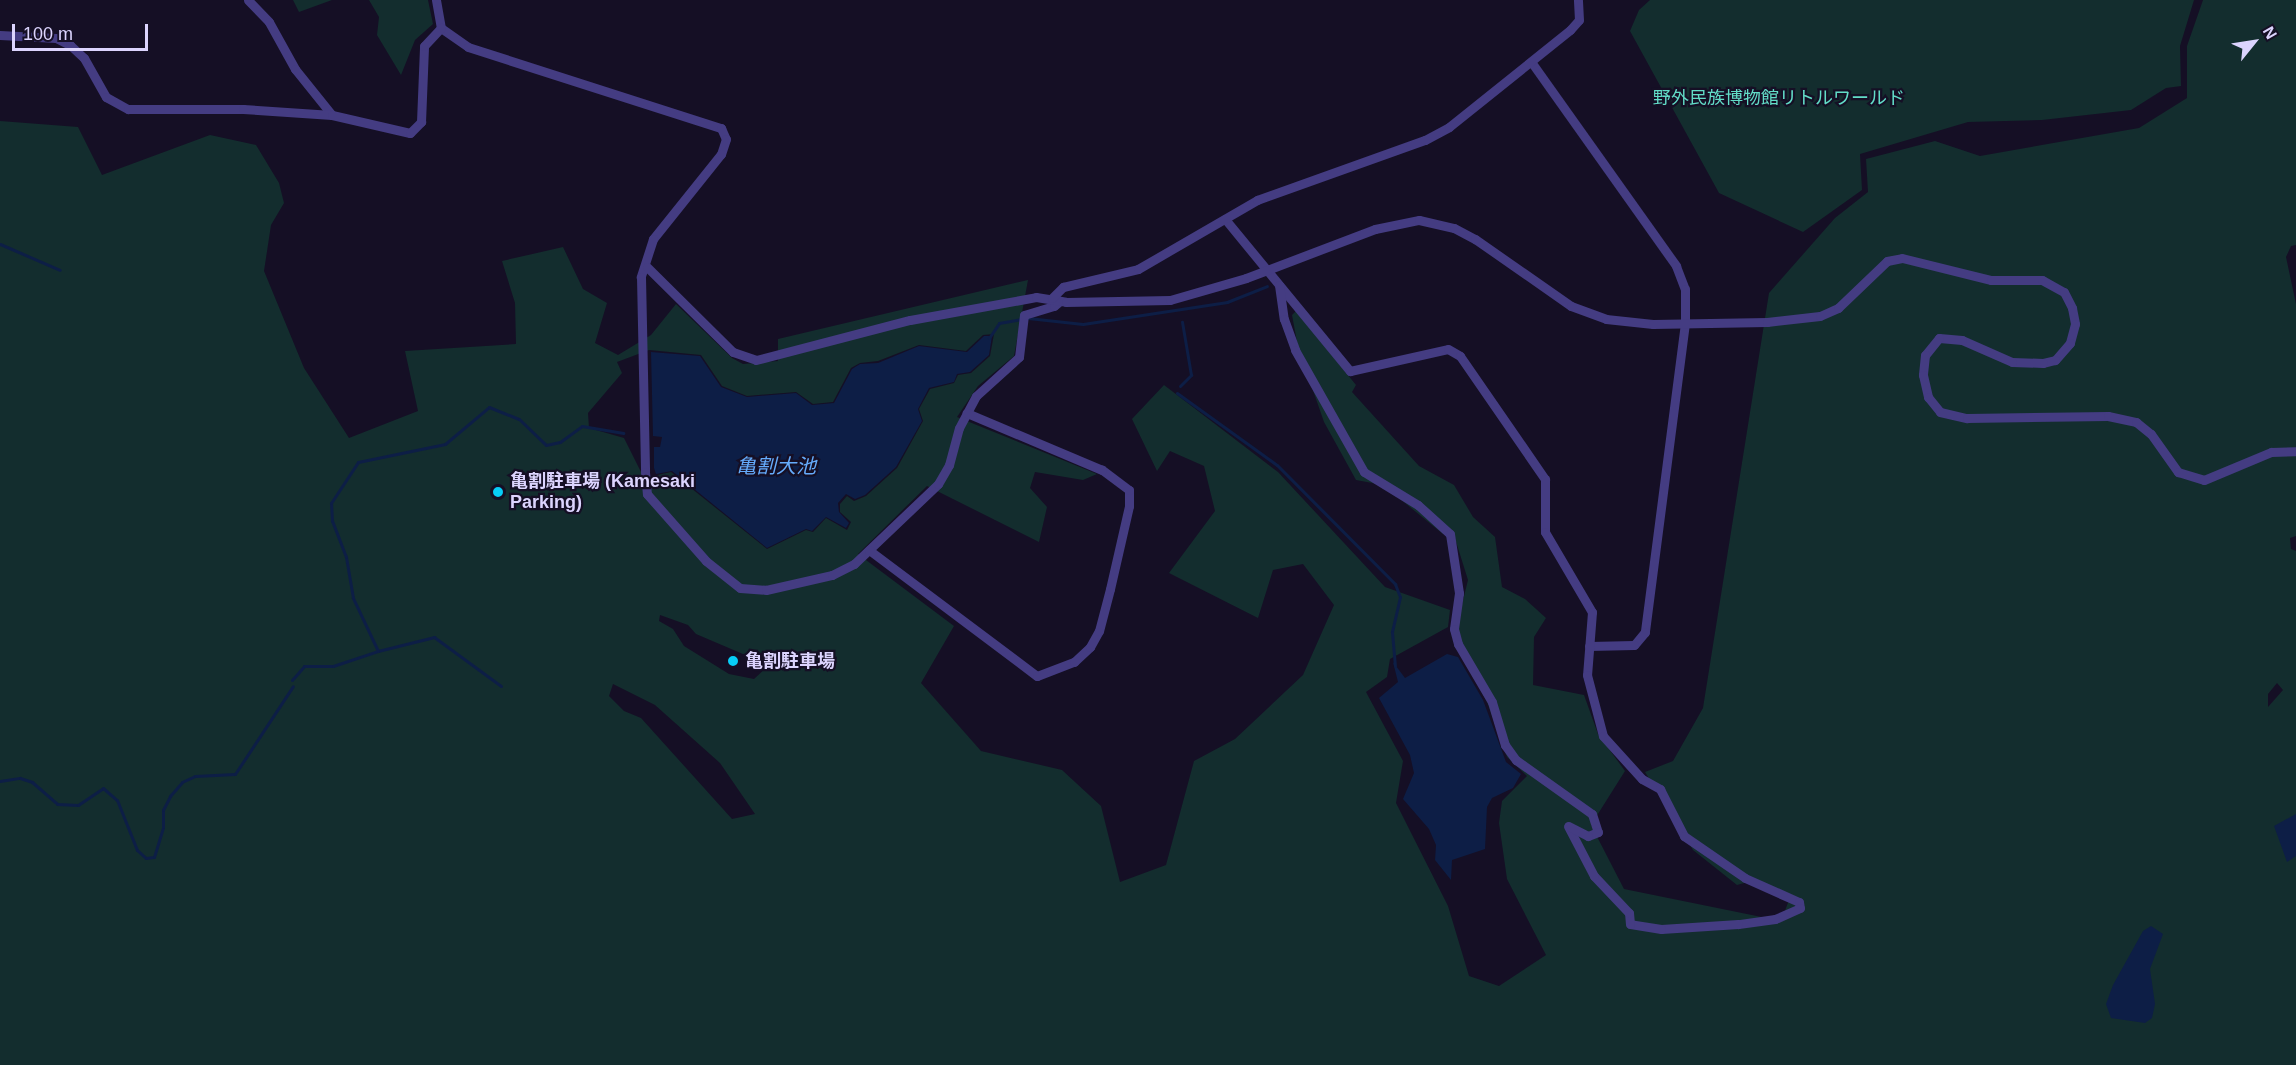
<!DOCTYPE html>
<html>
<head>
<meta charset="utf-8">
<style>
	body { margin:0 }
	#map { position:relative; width:2296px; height:1065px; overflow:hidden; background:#150f25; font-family:Arial,"Noto Sans JP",sans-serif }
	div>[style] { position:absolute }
	.green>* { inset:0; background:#132d2e }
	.water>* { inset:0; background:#0d1e46 }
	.stream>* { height:3px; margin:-1.5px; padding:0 1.5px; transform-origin:1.5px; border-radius:1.5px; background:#0d1e46 }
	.minor>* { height:9px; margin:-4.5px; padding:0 4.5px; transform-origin:4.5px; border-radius:4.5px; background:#443c82 }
	.dots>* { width:16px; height:16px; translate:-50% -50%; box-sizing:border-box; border:3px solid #150f25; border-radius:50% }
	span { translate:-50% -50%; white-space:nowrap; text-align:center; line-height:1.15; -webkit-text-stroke:4.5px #150f25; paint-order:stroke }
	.park-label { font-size:18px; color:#62dcc7 }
	.poi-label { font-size:18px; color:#dcd4fe; font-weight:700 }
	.left { translate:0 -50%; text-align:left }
	.water-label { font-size:20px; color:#65abfb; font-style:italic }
	.north { position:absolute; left:2224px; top:12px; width:60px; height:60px; -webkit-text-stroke:4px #150f25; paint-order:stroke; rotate:60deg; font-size:16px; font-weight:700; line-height:24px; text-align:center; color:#dcd4fe }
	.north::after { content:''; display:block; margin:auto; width:21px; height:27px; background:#dcd4fe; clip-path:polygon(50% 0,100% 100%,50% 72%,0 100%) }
	.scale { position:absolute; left:12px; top:24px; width:136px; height:27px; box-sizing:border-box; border:3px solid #dcd4fe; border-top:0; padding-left:8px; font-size:18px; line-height:21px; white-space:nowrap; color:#dcd4fe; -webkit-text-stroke:4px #150f25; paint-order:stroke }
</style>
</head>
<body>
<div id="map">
	<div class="green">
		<i style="clip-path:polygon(293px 0,332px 0,299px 12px)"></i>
		<i style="clip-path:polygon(369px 0,428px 0,433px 24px,415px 40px,401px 75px,377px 35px,379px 17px)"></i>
		<i style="clip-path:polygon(1650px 0,2194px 0,2180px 46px,2181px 86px,2166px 88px,2131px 110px,2042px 120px,1968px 122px,1860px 154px,1862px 190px,1803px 232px,1719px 193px,1630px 31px,1639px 10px)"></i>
		<i style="clip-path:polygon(evenodd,2203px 0,2296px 0,2296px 245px,2291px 246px,2286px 257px,2296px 304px,2296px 536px,2290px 538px,2291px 549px,2296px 551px,2296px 1065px,0 1065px,0 121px,78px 127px,102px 175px,210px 135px,256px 145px,279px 183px,284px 203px,271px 225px,264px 271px,304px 368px,349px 438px,418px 411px,405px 351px,516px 344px,515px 303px,502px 261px,563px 247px,583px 289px,607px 303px,595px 343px,618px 355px,651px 335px,676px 304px,732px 358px,743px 364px,778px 361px,778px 339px,1028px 280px,1014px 356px,978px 386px,957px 417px,1097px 474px,1083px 480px,1035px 472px,1030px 488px,1047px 507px,1039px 542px,927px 486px,858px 554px,954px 626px,921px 683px,981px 751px,1062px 770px,1101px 806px,1120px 882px,1166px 865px,1194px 761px,1235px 739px,1303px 675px,1334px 605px,1303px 564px,1273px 570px,1258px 618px,1169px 573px,1215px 511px,1204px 466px,1170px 451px,1157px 471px,1132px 419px,1164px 385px,1278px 472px,1385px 587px,1450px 610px,1448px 627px,1390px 659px,1387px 677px,1366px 692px,1403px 761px,1396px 803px,1448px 906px,1469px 976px,1499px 986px,1546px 955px,1507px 879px,1499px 823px,1502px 801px,1527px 776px,1507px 757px,1487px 702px,1453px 641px,1468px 580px,1453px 532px,1443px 534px,1383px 485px,1356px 480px,1324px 422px,1298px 347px,1292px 315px,1296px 311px,1356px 385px,1352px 392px,1419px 466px,1454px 485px,1473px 517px,1495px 537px,1502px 587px,1525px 599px,1546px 618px,1534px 637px,1533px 685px,1584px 695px,1598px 734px,1625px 771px,1591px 825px,1624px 889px,1781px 921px,1791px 895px,1755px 880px,1737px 885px,1693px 850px,1645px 772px,1673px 761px,1703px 708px,1769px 293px,1835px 218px,1868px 192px,1866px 159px,1935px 141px,1980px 156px,2139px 128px,2187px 98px,2187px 46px,2203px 0,994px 334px,990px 356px,971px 373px,958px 375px,954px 383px,930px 389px,919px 409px,923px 421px,897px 468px,866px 496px,854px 501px,847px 496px,840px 504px,840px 512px,851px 522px,847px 530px,826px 518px,813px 532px,806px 530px,767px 549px,671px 472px,644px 478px,624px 438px,589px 428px,588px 413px,622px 373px,617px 362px,649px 350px,701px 355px,722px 386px,747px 396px,796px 392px,813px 404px,833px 402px,851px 368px,860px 363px,878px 361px,919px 345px,966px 351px,983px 335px,994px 334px,2203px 0,660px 615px,688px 625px,696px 634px,769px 665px,754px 679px,729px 674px,684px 646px,673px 629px,659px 621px,660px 615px,2203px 0,2277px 683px,2283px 690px,2268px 707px,2268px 694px,2277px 683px,2203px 0,613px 684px,655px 705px,720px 763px,755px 814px,732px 819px,641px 718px,624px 711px,609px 696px,613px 684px)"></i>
	</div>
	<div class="water">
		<i style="clip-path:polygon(984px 336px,992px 336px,989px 355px,970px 372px,957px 374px,954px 382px,929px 388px,918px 409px,922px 421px,896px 467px,865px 495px,855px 499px,846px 494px,838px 503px,839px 512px,849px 523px,846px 528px,826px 517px,812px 531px,806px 529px,767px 548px,672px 471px,656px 474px,654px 468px,654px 447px,660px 447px,662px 437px,653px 436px,651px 352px,700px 356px,721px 387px,747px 397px,796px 393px,812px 405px,834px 403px,852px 369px,860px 364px,878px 363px,919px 346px,967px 352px)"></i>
		<i style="clip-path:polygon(1447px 654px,1458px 657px,1483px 700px,1506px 762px,1521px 774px,1513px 788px,1492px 798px,1487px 807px,1485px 849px,1452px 860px,1451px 880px,1435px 860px,1436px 845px,1429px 829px,1403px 799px,1414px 773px,1410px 755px,1379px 698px,1398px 682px,1393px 662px,1405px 678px)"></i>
		<i style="clip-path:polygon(2296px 814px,2296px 856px,2287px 862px,2274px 826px)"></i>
		<i style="clip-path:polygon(2151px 926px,2163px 934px,2150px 969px,2155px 1004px,2152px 1018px,2145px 1023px,2111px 1018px,2106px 1004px,2113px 985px,2143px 931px)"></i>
	</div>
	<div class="stream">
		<i style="left:0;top:244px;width:65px;rotate:23.4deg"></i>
		<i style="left:1028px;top:318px;width:55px;rotate:6.2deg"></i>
		<i style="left:1083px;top:324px;width:146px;rotate:-8.7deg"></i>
		<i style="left:1227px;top:302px;width:43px;rotate:-21.8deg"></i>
		<i style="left:989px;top:338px;width:18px;rotate:-56deg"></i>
		<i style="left:999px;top:323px;width:23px;rotate:-10deg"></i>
		<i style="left:1180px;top:386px;width:16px;rotate:-45deg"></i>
		<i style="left:1191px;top:375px;width:54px;rotate:-99.6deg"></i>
		<i style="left:1177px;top:393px;width:123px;rotate:35.8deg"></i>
		<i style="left:1277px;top:465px;width:168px;rotate:45.2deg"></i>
		<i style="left:1395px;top:584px;width:14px;rotate:69deg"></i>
		<i style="left:1400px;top:597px;width:36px;rotate:103deg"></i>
		<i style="left:1392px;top:632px;width:34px;rotate:85deg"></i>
		<i style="left:378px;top:651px;width:58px;rotate:-14deg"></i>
		<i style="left:434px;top:637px;width:83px;rotate:36.2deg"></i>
		<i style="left:292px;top:680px;width:18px;rotate:-49deg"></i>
		<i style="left:304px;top:666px;width:29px"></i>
		<i style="left:333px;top:666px;width:47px;rotate:-18.4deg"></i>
		<i style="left:378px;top:651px;width:59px;rotate:-115.3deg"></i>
		<i style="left:353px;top:598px;width:42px;rotate:-99.7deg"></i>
		<i style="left:346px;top:557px;width:39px;rotate:-111deg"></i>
		<i style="left:332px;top:521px;width:18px;rotate:-93deg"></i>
		<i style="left:331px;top:503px;width:49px;rotate:-56.6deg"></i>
		<i style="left:358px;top:462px;width:89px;rotate:-11.7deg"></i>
		<i style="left:445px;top:444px;width:57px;rotate:-40.1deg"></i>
		<i style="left:489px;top:407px;width:32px;rotate:22deg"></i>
		<i style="left:519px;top:419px;width:37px;rotate:44deg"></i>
		<i style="left:546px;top:445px;width:14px;rotate:-12deg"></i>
		<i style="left:560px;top:442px;width:27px;rotate:-36deg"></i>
		<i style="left:582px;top:426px;width:42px;rotate:9.7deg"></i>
		<i style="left:0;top:781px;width:20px;rotate:-9deg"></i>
		<i style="left:20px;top:778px;width:13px;rotate:18deg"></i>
		<i style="left:32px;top:782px;width:33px;rotate:41deg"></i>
		<i style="left:57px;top:804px;width:21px;rotate:3deg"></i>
		<i style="left:78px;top:805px;width:30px;rotate:-34deg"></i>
		<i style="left:103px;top:788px;width:18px;rotate:41deg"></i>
		<i style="left:117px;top:800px;width:54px;rotate:68.2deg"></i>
		<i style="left:137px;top:850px;width:12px;rotate:42deg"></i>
		<i style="left:146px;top:858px;width:8px;rotate:-7deg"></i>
		<i style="left:154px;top:857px;width:31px;rotate:-73deg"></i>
		<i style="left:163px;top:827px;width:17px;rotate:-90deg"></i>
		<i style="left:163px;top:810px;width:16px;rotate:-63deg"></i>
		<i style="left:170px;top:796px;width:18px;rotate:-49deg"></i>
		<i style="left:182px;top:782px;width:14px;rotate:-25deg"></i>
		<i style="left:195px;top:776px;width:40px;rotate:-2.9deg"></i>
		<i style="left:235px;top:774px;width:105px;rotate:-56.6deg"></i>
	</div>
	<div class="minor">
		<i style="left:248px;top:0;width:30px;rotate:46deg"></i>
		<i style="left:269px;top:22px;width:54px;rotate:61deg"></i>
		<i style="left:295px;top:69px;width:59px;rotate:51.2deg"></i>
		<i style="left:436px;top:0;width:28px;rotate:80deg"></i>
		<i style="left:441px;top:28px;width:33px;rotate:35deg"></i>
		<i style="left:468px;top:47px;width:266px;rotate:17.8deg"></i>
		<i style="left:721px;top:128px;width:12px;rotate:66deg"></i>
		<i style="left:726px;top:139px;width:16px;rotate:108deg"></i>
		<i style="left:721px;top:154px;width:109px;rotate:128.7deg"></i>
		<i style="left:653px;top:239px;width:40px;rotate:108deg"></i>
		<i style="left:641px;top:277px;width:195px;rotate:88.8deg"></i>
		<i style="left:645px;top:472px;width:22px;rotate:85deg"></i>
		<i style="left:647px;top:494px;width:89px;rotate:48.6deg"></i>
		<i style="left:706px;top:561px;width:43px;rotate:38.5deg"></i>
		<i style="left:740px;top:588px;width:26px;rotate:4deg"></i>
		<i style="left:766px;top:590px;width:68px;rotate:-12.8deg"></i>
		<i style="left:832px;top:575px;width:25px;rotate:-27deg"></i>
		<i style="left:854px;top:564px;width:116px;rotate:-43.6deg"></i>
		<i style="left:938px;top:484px;width:22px;rotate:-60deg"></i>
		<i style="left:949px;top:465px;width:38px;rotate:-75deg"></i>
		<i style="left:959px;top:428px;width:36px;rotate:-62deg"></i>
		<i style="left:976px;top:396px;width:58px;rotate:-42.2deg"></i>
		<i style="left:1019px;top:357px;width:42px;rotate:-83.2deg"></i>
		<i style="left:1024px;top:315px;width:31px;rotate:-17deg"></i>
		<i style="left:1054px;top:306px;width:8px;rotate:-40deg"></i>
		<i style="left:0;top:35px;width:56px;rotate:3.1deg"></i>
		<i style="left:56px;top:38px;width:16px;rotate:27deg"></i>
		<i style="left:70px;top:45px;width:19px;rotate:43deg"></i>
		<i style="left:84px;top:58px;width:45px;rotate:60.6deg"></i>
		<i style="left:106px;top:97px;width:25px;rotate:29deg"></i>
		<i style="left:128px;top:109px;width:115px"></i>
		<i style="left:243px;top:109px;width:89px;rotate:3.9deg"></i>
		<i style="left:332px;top:115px;width:80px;rotate:13deg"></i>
		<i style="left:410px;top:133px;width:16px;rotate:-45deg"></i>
		<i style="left:421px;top:122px;width:76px;rotate:-87.7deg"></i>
		<i style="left:424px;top:46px;width:25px;rotate:-47deg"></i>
		<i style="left:1532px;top:63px;width:249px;rotate:54.6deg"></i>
		<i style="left:1676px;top:266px;width:25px;rotate:69deg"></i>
		<i style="left:1685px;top:289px;width:34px;rotate:90deg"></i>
		<i style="left:1685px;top:323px;width:312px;rotate:97.4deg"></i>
		<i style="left:1645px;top:632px;width:17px;rotate:130deg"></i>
		<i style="left:1634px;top:645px;width:45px;rotate:178.7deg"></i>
		<i style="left:1225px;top:219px;width:197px;rotate:50.6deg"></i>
		<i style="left:1350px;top:371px;width:100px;rotate:-12.7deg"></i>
		<i style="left:1448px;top:349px;width:14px;rotate:30deg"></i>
		<i style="left:1460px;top:356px;width:150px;rotate:55.4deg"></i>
		<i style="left:1545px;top:479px;width:53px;rotate:90deg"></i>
		<i style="left:1545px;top:532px;width:93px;rotate:59.6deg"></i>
		<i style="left:1592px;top:612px;width:63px;rotate:94.5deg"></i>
		<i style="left:1587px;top:675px;width:63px;rotate:75.3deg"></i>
		<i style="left:1603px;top:736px;width:58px;rotate:47.8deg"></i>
		<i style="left:1642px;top:779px;width:21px;rotate:29deg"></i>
		<i style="left:1660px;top:789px;width:53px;rotate:62.9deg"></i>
		<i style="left:1684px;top:836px;width:74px;rotate:34.5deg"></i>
		<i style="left:1745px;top:878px;width:59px;rotate:24deg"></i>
		<i style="left:1799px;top:902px;width:6px;rotate:81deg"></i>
		<i style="left:1800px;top:908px;width:27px;rotate:156deg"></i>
		<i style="left:1775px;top:919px;width:37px;rotate:172deg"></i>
		<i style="left:1738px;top:924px;width:77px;rotate:176.3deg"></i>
		<i style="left:1661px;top:929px;width:31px;rotate:-171deg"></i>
		<i style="left:1630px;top:924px;width:11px;rotate:-95deg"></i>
		<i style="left:1629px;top:913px;width:51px;rotate:-133.4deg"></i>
		<i style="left:1594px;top:876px;width:56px;rotate:-117.5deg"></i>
		<i style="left:647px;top:267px;width:121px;rotate:44.7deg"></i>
		<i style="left:733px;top:352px;width:24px;rotate:19deg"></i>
		<i style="left:756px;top:360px;width:159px;rotate:-14.6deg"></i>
		<i style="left:910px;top:320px;width:128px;rotate:-10.3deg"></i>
		<i style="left:1036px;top:297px;width:30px;rotate:9deg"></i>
		<i style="left:1066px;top:302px;width:104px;rotate:-1.1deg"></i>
		<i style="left:1170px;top:300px;width:79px;rotate:-16.1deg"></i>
		<i style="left:1246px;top:278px;width:138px;rotate:-20.8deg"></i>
		<i style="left:1375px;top:229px;width:45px;rotate:-11.6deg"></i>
		<i style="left:1419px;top:220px;width:36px;rotate:13deg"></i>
		<i style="left:1454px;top:228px;width:24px;rotate:28deg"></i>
		<i style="left:1475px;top:239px;width:117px;rotate:34.9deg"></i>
		<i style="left:1571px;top:306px;width:37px;rotate:20deg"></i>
		<i style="left:1606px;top:319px;width:47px;rotate:6.1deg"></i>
		<i style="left:1653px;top:324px;width:114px;rotate:-1deg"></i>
		<i style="left:1767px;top:322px;width:53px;rotate:-6.5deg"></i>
		<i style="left:1820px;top:316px;width:20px;rotate:-24deg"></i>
		<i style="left:1838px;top:308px;width:68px;rotate:-43.8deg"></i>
		<i style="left:1887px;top:261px;width:15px;rotate:-11deg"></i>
		<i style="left:1902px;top:258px;width:92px;rotate:13.9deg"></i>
		<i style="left:1991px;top:280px;width:51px"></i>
		<i style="left:2042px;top:280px;width:25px;rotate:29deg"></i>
		<i style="left:2064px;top:292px;width:18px;rotate:63deg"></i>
		<i style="left:2072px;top:308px;width:16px;rotate:79deg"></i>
		<i style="left:2075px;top:324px;width:20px;rotate:105deg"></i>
		<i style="left:2070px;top:343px;width:23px;rotate:131deg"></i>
		<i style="left:2055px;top:360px;width:12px;rotate:166deg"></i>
		<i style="left:2043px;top:363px;width:31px;rotate:-178deg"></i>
		<i style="left:2012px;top:362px;width:55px;rotate:-156.3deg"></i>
		<i style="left:1962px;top:340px;width:23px;rotate:-175deg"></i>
		<i style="left:1939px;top:338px;width:22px;rotate:129deg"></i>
		<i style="left:1925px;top:355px;width:20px;rotate:96deg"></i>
		<i style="left:1923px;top:375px;width:23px;rotate:77deg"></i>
		<i style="left:1928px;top:397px;width:19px;rotate:51deg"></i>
		<i style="left:1940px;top:412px;width:28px;rotate:13deg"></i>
		<i style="left:1967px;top:418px;width:141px;rotate:-0.8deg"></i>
		<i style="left:2108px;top:416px;width:29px;rotate:12deg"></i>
		<i style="left:2136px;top:422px;width:19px;rotate:39deg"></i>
		<i style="left:2151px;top:434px;width:47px;rotate:54.6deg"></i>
		<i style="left:2178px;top:472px;width:27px;rotate:17deg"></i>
		<i style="left:2204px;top:480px;width:73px;rotate:-22.7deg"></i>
		<i style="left:2271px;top:452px;width:25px;rotate:-2deg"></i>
		<i style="left:1279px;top:285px;width:34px;rotate:82deg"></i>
		<i style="left:1284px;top:319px;width:33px;rotate:70deg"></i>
		<i style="left:1295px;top:350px;width:140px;rotate:60.5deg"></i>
		<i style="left:1364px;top:472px;width:63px;rotate:31.4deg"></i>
		<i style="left:1418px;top:505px;width:43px;rotate:42.2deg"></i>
		<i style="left:1450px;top:534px;width:60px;rotate:81.3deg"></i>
		<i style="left:1459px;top:593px;width:36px;rotate:98deg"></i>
		<i style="left:1454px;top:629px;width:16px;rotate:75deg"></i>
		<i style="left:1458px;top:644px;width:67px;rotate:59.6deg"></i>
		<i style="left:1492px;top:702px;width:45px;rotate:73.2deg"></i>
		<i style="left:1505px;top:745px;width:19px;rotate:54deg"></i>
		<i style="left:1516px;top:760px;width:93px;rotate:35.4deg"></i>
		<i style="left:1592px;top:814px;width:19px;rotate:72deg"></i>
		<i style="left:1598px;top:832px;width:11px;rotate:158deg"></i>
		<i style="left:1588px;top:836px;width:22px;rotate:-153deg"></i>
		<i style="left:1052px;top:298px;width:16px;rotate:-45deg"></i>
		<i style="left:1063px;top:287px;width:77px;rotate:-13.5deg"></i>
		<i style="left:1138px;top:269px;width:138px;rotate:-30.1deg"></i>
		<i style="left:1257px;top:200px;width:178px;rotate:-19.7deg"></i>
		<i style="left:1425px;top:140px;width:27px;rotate:-28deg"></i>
		<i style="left:1449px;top:127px;width:155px;rotate:-38.7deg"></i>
		<i style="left:1570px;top:30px;width:13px;rotate:-48deg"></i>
		<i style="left:1579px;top:20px;width:20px;rotate:-93deg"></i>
		<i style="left:869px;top:550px;width:210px;rotate:36.9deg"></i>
		<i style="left:1037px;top:676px;width:40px;rotate:-21deg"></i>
		<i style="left:1074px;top:662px;width:22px;rotate:-43deg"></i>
		<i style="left:1090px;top:647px;width:18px;rotate:-61deg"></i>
		<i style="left:1099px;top:631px;width:43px;rotate:-75.3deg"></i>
		<i style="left:1110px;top:589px;width:85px;rotate:-77.1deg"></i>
		<i style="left:1129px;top:506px;width:16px;rotate:-90deg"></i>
		<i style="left:1129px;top:490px;width:34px;rotate:-143deg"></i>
		<i style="left:1102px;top:470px;width:147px;rotate:-157.1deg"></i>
	</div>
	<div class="dots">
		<i style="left:498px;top:492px;background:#07cdf7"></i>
		<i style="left:733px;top:661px;background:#07cdf7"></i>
	</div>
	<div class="park-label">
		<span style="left:1779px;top:98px">野外民族博物館リトルワールド</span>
	</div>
	<div class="poi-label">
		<span class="left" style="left:510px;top:492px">亀割駐車場 (Kamesaki<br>Parking)</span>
		<span class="left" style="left:745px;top:661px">亀割駐車場</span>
	</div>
	<div class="water-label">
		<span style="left:776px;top:466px">亀割大池</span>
	</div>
	<div class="north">N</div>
	<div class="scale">100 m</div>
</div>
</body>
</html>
